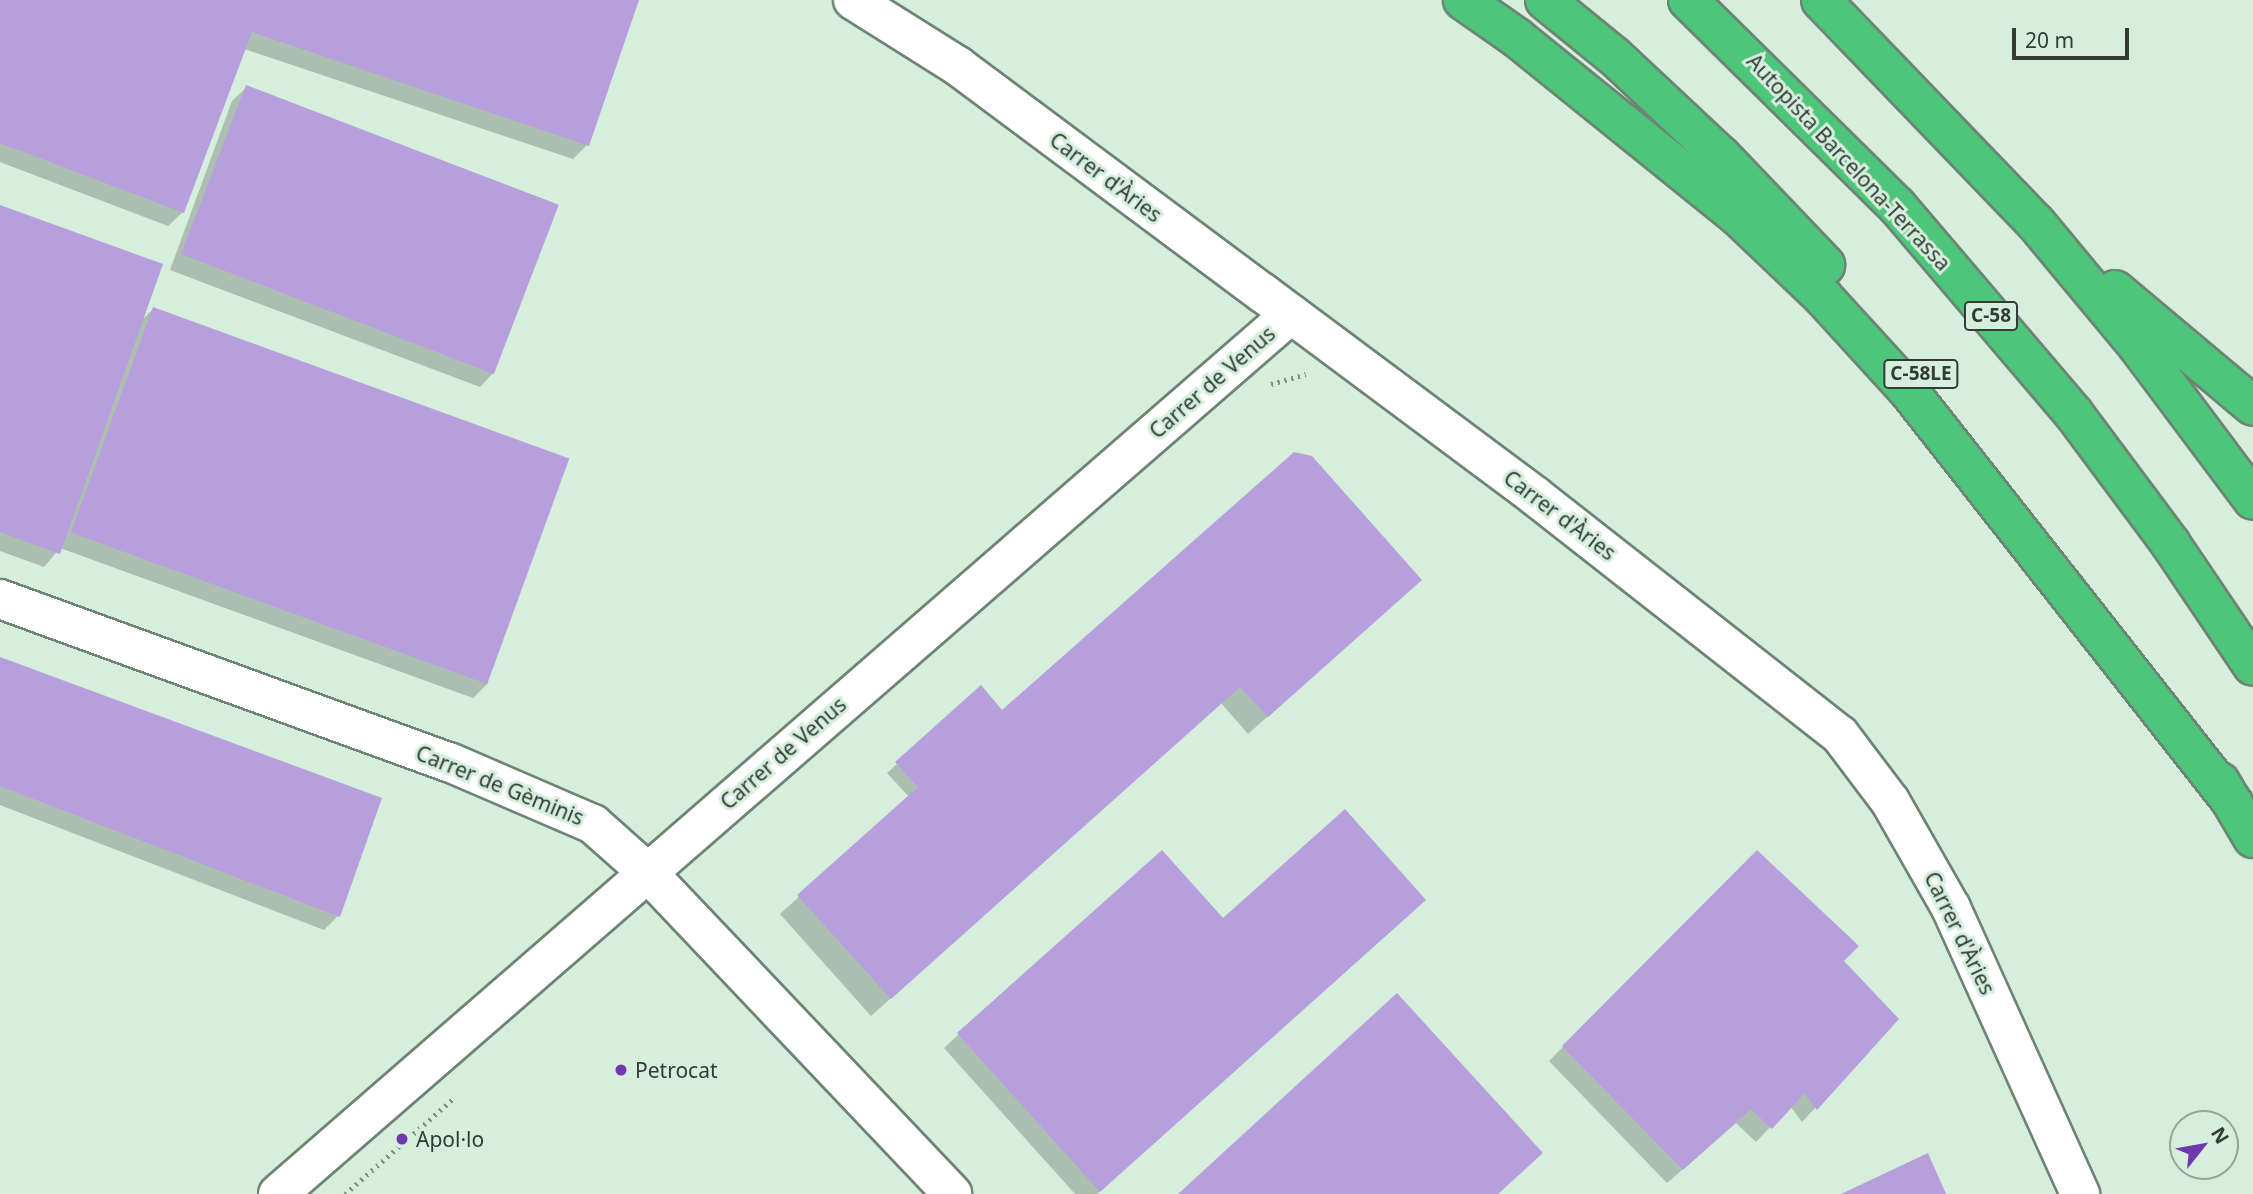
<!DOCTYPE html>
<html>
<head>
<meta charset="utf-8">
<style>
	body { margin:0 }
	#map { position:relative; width:2253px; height:1194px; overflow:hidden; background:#d6eedc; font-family:"Noto Sans",sans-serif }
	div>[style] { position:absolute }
	.shadow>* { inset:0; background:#0003 }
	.building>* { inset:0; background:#b79fde; transform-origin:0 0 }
	.path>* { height:4.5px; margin-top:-2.25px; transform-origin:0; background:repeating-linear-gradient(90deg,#809184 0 2px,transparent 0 7px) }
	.roads { filter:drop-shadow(2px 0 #6e8474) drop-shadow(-2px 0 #6e8474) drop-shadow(0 2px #6e8474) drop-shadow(0 -2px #6e8474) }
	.minor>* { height:38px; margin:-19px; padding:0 19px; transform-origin:19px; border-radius:19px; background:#fff }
	.highway>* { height:38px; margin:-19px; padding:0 19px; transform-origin:19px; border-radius:19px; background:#4dc57a }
	.dots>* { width:19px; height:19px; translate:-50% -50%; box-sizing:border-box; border:4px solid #d6eedc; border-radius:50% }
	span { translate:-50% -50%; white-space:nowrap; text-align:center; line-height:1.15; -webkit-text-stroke:6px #d6eedc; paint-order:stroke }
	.shield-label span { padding:2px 5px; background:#d6eedc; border:2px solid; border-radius:5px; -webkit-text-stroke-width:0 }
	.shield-label { font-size:19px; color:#323c34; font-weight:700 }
	.street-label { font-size:21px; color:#323c34 }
	.poi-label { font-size:21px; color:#323c34 }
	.left { translate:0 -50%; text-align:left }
	.north { position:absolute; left:2169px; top:1110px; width:70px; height:70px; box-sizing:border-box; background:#d6eedc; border:2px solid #94a799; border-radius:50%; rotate:59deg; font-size:19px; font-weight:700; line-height:28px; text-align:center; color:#323c34 }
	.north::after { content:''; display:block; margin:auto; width:24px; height:32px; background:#7038ae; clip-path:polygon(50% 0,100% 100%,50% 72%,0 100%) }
	.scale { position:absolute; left:2012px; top:28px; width:117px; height:32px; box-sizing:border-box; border:4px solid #323c34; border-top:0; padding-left:9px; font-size:21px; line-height:24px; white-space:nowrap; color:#323c34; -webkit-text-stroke:5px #d6eedc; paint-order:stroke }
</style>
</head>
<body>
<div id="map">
	<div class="shadow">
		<i style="clip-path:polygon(0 0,637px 0,587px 145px,573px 159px,244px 49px,183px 212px,168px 226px,0 162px)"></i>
		<i style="clip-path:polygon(247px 87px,557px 204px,494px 372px,480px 387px,170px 270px,232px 101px)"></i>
		<i style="clip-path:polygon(0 207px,140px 322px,153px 309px,488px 683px,473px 698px,60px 548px,44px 567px,0 551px)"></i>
		<i style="clip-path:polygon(1401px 598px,1248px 734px,1221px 703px,871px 1016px,780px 914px,909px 797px,887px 773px,981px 688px,990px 720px)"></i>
		<i style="clip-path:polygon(0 659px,338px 916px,324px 930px,0 805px)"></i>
		<i style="clip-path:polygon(1757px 852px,1841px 961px,1897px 1019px,1802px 1122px,1790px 1106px,1756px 1142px,1736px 1123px,1667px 1183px,1549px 1061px)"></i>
		<i style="clip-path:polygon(1409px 914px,1097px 1194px,1075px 1194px,944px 1048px,959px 1034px)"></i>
	</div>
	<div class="building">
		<i style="clip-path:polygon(0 0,639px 0,589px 146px,252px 32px,184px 213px,0 143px)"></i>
		<i style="left:246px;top:85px;width:335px;height:181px;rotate:21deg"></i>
		<i style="clip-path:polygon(0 205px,163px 264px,60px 554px,0 532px)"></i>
		<i style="left:153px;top:307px;width:443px;height:240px;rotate:20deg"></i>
		<i style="clip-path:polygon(1294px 452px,1312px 456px,1422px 580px,1268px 717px,1240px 687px,891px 999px,797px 895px,918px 787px,895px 762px,981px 685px,1002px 710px)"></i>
		<i style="clip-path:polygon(0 657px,382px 798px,340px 917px,0 786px)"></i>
		<i style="clip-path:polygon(1345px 809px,1426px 900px,1100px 1192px,957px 1033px,1162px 850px,1223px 918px)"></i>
		<i style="clip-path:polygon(1757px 850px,1859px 946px,1844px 961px,1899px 1019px,1817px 1110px,1805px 1093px,1772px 1129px,1751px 1109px,1683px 1170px,1562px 1046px)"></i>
		<i style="clip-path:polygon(1397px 993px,1543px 1153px,1498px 1194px,1178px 1194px)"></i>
		<i style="clip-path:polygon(1928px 1153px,1946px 1194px,1841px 1194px)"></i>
	</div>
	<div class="path">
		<i style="left:1271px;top:384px;width:36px;rotate:-16deg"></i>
		<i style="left:345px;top:1194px;width:145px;rotate:-41.4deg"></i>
	</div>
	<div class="roads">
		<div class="minor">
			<i style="left:853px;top:0;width:124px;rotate:32.2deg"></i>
			<i style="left:958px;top:66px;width:380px;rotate:36.7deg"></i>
			<i style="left:1263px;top:293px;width:339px;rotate:36.7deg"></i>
			<i style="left:1535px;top:496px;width:387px;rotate:38.1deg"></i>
			<i style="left:1840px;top:735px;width:83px;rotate:52.9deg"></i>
			<i style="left:1890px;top:801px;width:123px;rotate:60.3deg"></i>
			<i style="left:1951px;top:908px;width:314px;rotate:65.7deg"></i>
			<i style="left:0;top:599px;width:478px;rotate:20deg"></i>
			<i style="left:449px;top:762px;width:157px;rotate:23.3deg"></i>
			<i style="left:593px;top:824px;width:71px;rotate:41.6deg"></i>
			<i style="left:646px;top:871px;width:445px;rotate:46.5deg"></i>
			<i style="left:278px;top:1194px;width:1342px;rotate:-40.98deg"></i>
		</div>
		<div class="highway">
			<i style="left:1463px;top:0;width:65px;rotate:34.9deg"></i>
			<i style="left:1516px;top:37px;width:285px;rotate:38.9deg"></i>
			<i style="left:1738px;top:216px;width:117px;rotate:43.6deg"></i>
			<i style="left:1823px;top:297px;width:126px;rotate:47.6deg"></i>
			<i style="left:1908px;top:390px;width:526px;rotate:51.8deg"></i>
			<i style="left:1545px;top:0;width:89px;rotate:39.1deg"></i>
			<i style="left:1614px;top:56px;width:146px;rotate:43.1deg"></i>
			<i style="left:1721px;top:156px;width:151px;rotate:46.3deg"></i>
			<i style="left:1688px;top:0;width:293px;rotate:44.6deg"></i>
			<i style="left:1897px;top:206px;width:273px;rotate:49.6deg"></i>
			<i style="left:2074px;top:414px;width:161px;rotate:53.3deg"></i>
			<i style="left:2170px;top:543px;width:148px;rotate:56deg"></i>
			<i style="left:1821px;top:0;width:308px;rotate:46.1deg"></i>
			<i style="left:2035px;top:222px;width:161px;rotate:50.3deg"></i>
			<i style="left:2138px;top:346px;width:192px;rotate:53.2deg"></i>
			<i style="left:2115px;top:290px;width:180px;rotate:40deg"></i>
			<i style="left:2220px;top:782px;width:65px;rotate:59.5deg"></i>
		</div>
	</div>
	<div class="dots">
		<i style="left:621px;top:1070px;background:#7038ae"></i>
		<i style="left:402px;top:1139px;background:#7038ae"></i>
	</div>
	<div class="shield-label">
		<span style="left:1991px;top:316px">C-58</span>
		<span style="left:1921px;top:374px">C-58LE</span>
	</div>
	<div class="street-label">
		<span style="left:1849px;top:162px;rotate:47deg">Autopista Barcelona-Terrassa</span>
		<span style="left:1106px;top:177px;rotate:37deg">Carrer d'Àries</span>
		<span style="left:1212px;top:382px;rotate:-41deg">Carrer de Venus</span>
		<span style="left:1560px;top:515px;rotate:37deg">Carrer d'Àries</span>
		<span style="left:783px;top:753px;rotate:-41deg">Carrer de Venus</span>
		<span style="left:500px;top:785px;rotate:22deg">Carrer de Gèminis</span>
		<span style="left:1960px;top:933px;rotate:64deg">Carrer d'Àries</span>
	</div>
	<div class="poi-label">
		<span class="left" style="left:635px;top:1070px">Petrocat</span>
		<span class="left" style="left:416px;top:1139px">Apol·lo</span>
	</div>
	<div class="north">N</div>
	<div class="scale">20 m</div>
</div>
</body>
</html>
